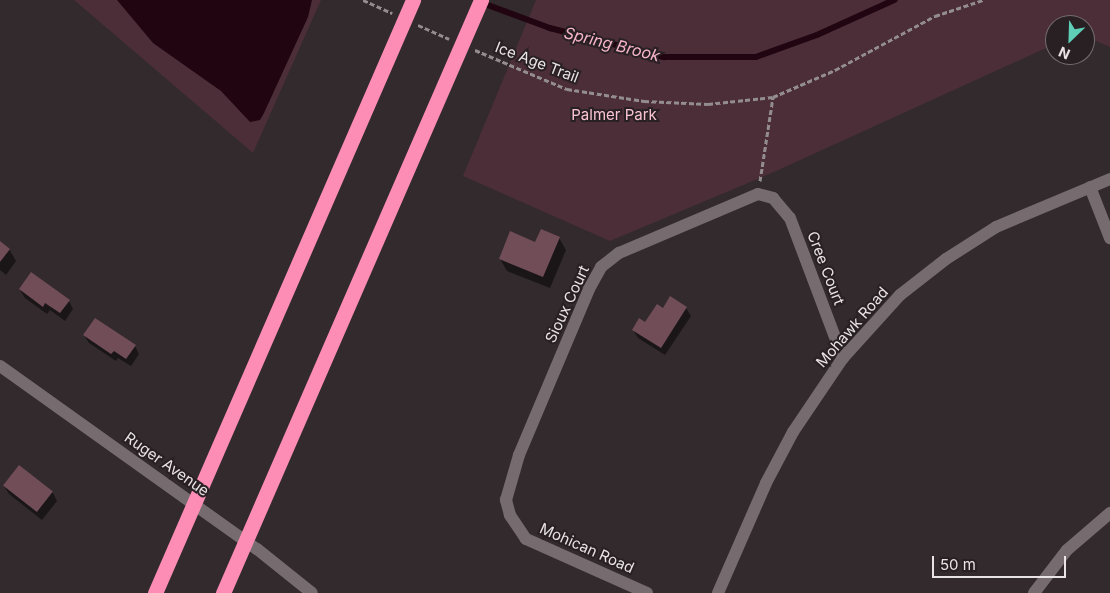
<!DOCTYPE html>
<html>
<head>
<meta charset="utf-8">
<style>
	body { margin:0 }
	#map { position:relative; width:1110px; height:593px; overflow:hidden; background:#322a2d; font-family:Inter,sans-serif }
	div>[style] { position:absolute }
	.green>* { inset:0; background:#4b2e38 }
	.water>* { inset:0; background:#210511 }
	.shadow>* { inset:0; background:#0007 }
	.stream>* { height:5.5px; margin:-2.75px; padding:0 2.75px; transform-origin:2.75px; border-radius:2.75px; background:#210511 }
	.building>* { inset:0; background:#714d58; transform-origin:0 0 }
	.path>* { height:3px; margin-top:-1.5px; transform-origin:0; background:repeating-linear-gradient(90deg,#948d8f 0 5px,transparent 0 7.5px) }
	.minor>* { height:12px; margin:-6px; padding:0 6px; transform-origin:6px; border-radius:6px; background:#766c6f }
	.highway>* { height:15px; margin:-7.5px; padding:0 7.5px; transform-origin:7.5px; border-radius:7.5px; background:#fd8db5 }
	span { translate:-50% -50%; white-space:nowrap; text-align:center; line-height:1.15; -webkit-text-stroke:4px #282023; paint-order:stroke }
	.street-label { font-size:15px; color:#e9e3e5 }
	.park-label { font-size:15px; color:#fac3d4 }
	.water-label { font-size:16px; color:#f6b4c9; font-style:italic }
	.north { position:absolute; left:1045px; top:15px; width:50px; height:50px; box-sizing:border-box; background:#282023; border:1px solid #756e71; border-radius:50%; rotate:204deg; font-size:14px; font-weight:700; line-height:20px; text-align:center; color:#e9e3e5 }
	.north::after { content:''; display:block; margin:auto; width:18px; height:22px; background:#5eceb7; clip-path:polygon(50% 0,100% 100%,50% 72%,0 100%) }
	.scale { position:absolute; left:932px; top:556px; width:134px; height:22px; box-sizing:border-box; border:2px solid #e9e3e5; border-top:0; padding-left:6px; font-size:15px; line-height:18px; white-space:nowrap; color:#e9e3e5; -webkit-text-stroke:4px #282023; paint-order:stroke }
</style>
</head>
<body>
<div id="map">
	<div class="green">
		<i style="clip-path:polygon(74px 0,321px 0,253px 153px)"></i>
		<i style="clip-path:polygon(536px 0,1110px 0,1110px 47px,1085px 36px,1085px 25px,1055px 25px,1055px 44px,774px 172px,610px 241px,463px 176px)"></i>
	</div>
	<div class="water">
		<i style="clip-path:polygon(117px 0,312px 0,308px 17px,264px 113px,260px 120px,250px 122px,221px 91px,153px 43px)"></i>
	</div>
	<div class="shadow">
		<i style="clip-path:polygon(559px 238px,566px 250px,550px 288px,507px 271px,500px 259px)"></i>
		<i style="clip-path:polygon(0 243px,9px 249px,16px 261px,6px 275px,0 270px)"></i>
		<i style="clip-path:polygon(20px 290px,69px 301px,73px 309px,65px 321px,50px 310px,47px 314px,25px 298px)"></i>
		<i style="clip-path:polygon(686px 308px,691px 316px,665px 355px,638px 338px,633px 330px,663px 310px)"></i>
		<i style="clip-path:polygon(84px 335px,135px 346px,139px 354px,131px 366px,118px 358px,116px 361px,89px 343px)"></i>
		<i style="clip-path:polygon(19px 467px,53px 493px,57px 501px,42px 520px,9px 494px,4px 486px)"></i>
	</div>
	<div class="stream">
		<i style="left:480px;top:2px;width:75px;rotate:20.4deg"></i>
		<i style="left:550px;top:28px;width:118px;rotate:14.3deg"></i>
		<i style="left:664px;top:57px;width:92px"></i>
		<i style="left:756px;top:57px;width:65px;rotate:-19.8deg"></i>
		<i style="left:817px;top:35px;width:85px;rotate:-24.4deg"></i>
	</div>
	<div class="building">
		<i style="clip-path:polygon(541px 229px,560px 237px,543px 277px,499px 259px,510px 231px,535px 242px)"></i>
		<i style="clip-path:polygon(0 241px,10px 249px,0 262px)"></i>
		<i style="clip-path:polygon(31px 272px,70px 300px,60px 313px,45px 303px,43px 307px,19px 289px)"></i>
		<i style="clip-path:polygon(670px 296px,687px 307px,661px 348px,632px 330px,639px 318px,645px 322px,657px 304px,663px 308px)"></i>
		<i style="clip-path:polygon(95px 318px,136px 345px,126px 359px,114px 351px,111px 354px,83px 335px)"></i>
		<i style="left:19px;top:465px;width:43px;height:26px;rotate:38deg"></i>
	</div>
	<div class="path">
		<i style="left:363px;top:0;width:32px;rotate:24deg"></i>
		<i style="left:418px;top:25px;width:34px;rotate:24deg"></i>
		<i style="left:475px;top:50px;width:100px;rotate:23deg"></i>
		<i style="left:567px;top:89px;width:78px;rotate:8.9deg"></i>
		<i style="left:644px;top:101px;width:64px;rotate:2.7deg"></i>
		<i style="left:708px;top:104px;width:65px;rotate:-6.1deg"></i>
		<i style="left:773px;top:97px;width:68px;rotate:-23.5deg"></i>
		<i style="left:835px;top:70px;width:114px;rotate:-28.4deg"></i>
		<i style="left:935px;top:16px;width:51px;rotate:-18.4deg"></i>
		<i style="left:760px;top:181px;width:85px;rotate:-81.2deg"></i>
	</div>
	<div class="minor">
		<i style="left:1090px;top:187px;width:55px;rotate:68.6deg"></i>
		<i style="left:0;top:366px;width:315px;rotate:35.5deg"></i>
		<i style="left:257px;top:549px;width:70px;rotate:38.7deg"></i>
		<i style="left:647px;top:593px;width:133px;rotate:-155.9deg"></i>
		<i style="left:526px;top:539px;width:29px;rotate:-124deg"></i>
		<i style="left:510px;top:515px;width:16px;rotate:-105deg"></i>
		<i style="left:506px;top:500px;width:47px;rotate:-73.9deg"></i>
		<i style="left:519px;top:455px;width:180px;rotate:-67.1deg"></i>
		<i style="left:589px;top:289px;width:25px;rotate:-61deg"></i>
		<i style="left:601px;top:267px;width:23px;rotate:-38deg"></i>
		<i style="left:619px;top:253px;width:151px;rotate:-23deg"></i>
		<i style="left:758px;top:194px;width:16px;rotate:15deg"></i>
		<i style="left:773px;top:198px;width:26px;rotate:50deg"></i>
		<i style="left:790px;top:218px;width:150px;rotate:69.3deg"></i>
		<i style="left:718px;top:593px;width:120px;rotate:-66.4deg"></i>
		<i style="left:766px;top:483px;width:58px;rotate:-62.1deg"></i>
		<i style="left:793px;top:432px;width:89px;rotate:-56deg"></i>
		<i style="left:843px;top:358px;width:85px;rotate:-47.9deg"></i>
		<i style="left:900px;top:295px;width:58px;rotate:-38deg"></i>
		<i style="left:946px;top:259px;width:59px;rotate:-32.6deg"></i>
		<i style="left:996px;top:227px;width:124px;rotate:-22.8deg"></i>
		<i style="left:1034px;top:593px;width:54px;rotate:-52.5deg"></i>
		<i style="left:1067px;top:550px;width:57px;rotate:-40.7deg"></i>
	</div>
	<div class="highway">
		<i style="left:155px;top:593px;width:647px;rotate:-66.49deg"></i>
		<i style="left:223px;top:593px;width:647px;rotate:-66.49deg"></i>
	</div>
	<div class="street-label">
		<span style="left:537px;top:62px;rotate:21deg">Ice Age Trail</span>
		<span style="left:826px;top:268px;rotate:69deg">Cree Court</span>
		<span style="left:567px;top:304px;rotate:-65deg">Sioux Court</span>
		<span style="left:852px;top:327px;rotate:-49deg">Mohawk Road</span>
		<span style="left:167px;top:464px;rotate:35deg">Ruger Avenue</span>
		<span style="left:587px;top:548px;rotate:24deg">Mohican Road</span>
	</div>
	<div class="park-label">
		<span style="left:614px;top:115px">Palmer Park</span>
	</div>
	<div class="water-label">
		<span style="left:612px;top:44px;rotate:14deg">Spring Brook</span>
	</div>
	<div class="north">N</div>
	<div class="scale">50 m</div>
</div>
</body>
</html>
